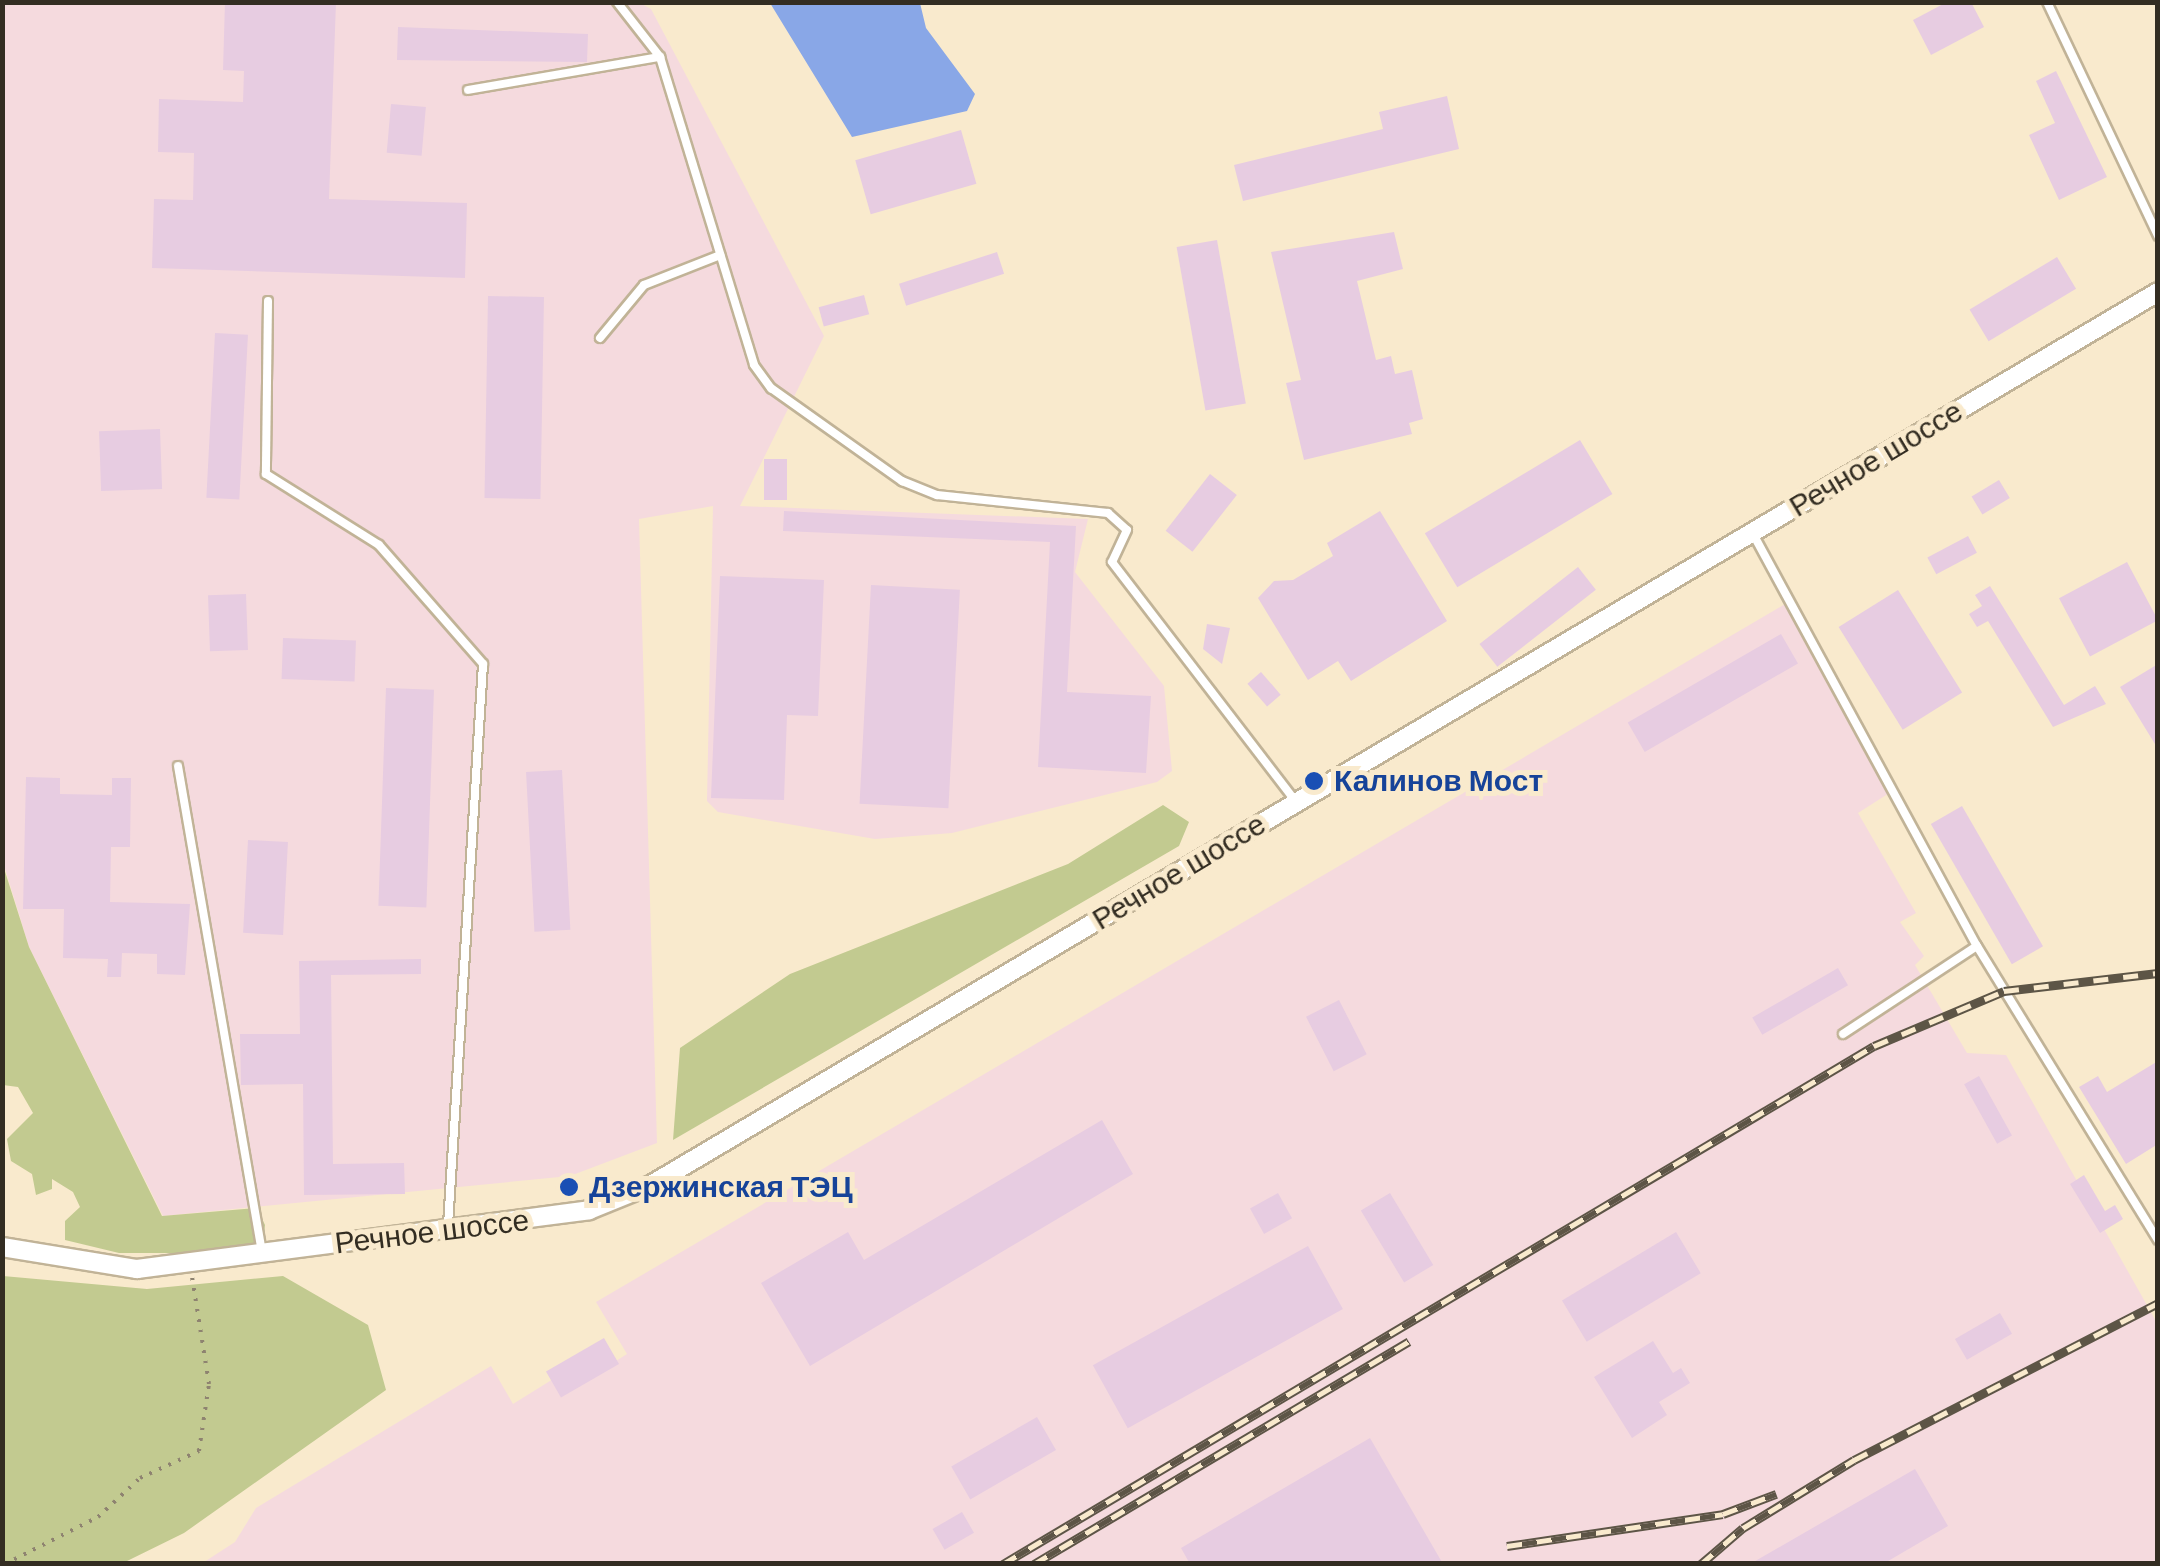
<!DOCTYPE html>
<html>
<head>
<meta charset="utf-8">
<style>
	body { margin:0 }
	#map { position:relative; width:2160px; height:1566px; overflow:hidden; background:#f9eacd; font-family:"DM Sans",sans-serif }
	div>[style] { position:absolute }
	.industrial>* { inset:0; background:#f5dade }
	.green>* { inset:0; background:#c2ca90 }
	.water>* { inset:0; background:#89a7e7 }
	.building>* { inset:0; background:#e7cce1; transform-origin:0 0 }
	.path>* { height:4px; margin-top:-2px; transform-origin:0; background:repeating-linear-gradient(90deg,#8e8370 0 2.5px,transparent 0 10.5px) }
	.roads { filter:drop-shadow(2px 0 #c1b397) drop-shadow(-2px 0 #c1b397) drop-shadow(0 2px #c1b397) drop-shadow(0 -2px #c1b397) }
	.service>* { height:8px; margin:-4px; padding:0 4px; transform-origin:4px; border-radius:4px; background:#fff }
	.tertiary>* { height:18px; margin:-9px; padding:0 9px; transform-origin:9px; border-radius:9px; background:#fff }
	.rail>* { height:9px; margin-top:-4.5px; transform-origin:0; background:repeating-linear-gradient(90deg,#f9eacd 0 15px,#5d5546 0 30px); box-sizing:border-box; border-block:2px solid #5d5546 }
	.dots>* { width:28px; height:28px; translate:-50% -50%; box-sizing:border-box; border:5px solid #f9eacd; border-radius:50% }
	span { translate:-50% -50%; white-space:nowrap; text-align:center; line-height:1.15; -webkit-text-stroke:10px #f9eacd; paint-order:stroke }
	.street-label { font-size:30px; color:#332d22 }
	.transit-label { font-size:30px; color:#164399; font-weight:700 }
	.left { translate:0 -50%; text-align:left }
	.frame { position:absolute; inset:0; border:5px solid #332d22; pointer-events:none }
</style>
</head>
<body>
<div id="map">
	<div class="industrial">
		<i style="clip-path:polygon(638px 2px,651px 9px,824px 336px,740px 506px,1088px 519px,1075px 572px,1164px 686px,1172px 771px,1157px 782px,952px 833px,875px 839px,718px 812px,707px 801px,713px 506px,639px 519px,657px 1143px,570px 1176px,163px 1216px,29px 947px,3px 862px,2px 3px)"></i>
		<i style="clip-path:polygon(1787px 603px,1894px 790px,1858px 813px,1916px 913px,1900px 922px,1924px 956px,1915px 965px,1967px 1053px,2006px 1055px,2157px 1323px,2157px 1563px,201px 1564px,235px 1542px,256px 1508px,491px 1366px,513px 1404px,598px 1351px,608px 1366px,627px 1354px,596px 1302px)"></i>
	</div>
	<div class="green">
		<i style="clip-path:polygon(1163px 805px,1189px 822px,1179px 846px,673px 1140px,680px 1048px,790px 974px,1068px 864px)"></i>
		<i style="clip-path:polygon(2px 862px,29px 947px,162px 1216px,257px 1208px,265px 1225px,262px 1253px,119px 1253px,65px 1240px,65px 1221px,80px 1207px,73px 1192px,52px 1179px,52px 1189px,36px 1195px,32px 1174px,11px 1161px,7px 1139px,33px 1113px,18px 1087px,3px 1085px)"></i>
		<i style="clip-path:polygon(3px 1276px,147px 1289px,283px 1276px,368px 1325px,386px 1390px,184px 1533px,123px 1563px,3px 1563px)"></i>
	</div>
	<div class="water">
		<i style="clip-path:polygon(770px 3px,920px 3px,926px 28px,975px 94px,967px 111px,852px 137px)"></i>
	</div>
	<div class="building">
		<i style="clip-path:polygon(225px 2px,336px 2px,329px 199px,467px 203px,465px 278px,152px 268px,154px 199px,193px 200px,194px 153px,158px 152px,159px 99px,243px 102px,244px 71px,223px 70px)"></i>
		<i style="clip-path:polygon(1947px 2px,1971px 2px,1984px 27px,1931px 55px,1913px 20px)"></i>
		<i style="clip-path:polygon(398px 27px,588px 34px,587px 62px,397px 60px)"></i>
		<i style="clip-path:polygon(2056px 71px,2107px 177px,2059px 200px,2029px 135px,2055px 123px,2036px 81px)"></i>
		<i style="clip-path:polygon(1447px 96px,1459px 149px,1243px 201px,1234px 165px,1383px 129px,1379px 112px)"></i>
		<i style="left:391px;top:104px;width:35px;height:49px;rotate:5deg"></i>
		<i style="left:961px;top:130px;width:56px;height:110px;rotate:74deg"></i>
		<i style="clip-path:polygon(1394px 232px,1403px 269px,1357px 281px,1376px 360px,1391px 356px,1395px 374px,1412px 370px,1423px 419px,1409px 423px,1412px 434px,1304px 460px,1286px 383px,1301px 380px,1271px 252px)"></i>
		<i style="left:1217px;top:240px;width:166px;height:41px;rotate:80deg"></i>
		<i style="left:997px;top:252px;width:23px;height:103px;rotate:72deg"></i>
		<i style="left:2057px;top:257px;width:37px;height:102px;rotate:59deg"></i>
		<i style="left:864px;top:295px;width:20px;height:47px;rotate:75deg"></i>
		<i style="left:488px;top:296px;width:56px;height:202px;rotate:1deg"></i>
		<i style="left:215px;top:333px;width:33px;height:165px;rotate:3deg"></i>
		<i style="left:160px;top:429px;width:60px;height:61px;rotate:88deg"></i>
		<i style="left:1580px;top:440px;width:63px;height:181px;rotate:59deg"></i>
		<i style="left:764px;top:459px;width:23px;height:41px"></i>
		<i style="left:1210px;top:474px;width:34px;height:72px;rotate:38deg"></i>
		<i style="left:1999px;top:480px;width:21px;height:32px;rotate:59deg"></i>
		<i style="clip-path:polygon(784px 511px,1076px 526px,1067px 692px,1151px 696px,1146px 773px,1038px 767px,1050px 542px,783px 531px)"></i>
		<i style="clip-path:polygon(1380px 511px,1447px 621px,1351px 681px,1338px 661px,1308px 680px,1258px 598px,1274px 581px,1293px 580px,1333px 556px,1327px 543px)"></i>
		<i style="left:1968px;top:536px;width:19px;height:46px;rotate:62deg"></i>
		<i style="left:2127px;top:562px;width:66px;height:77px;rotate:62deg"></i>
		<i style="left:1578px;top:567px;width:29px;height:125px;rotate:52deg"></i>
		<i style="clip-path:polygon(720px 576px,824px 580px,818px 716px,787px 715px,784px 800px,711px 798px)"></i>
		<i style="left:871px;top:585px;width:89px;height:219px;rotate:3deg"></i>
		<i style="clip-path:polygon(1990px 586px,2064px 705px,2095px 686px,2106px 704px,2053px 727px,1988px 621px,1977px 627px,1969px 614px,1982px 606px,1975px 595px)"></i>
		<i style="left:1898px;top:590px;width:121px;height:70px;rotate:58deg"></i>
		<i style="left:246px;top:594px;width:56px;height:38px;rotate:88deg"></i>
		<i style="clip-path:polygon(1207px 624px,1230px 628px,1222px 664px,1203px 649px)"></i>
		<i style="left:1781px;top:634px;width:34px;height:177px;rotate:60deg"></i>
		<i style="left:283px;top:638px;width:73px;height:41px;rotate:2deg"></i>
		<i style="clip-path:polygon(2158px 664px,2158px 749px,2120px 687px)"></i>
		<i style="left:1261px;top:672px;width:30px;height:18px;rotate:49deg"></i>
		<i style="left:386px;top:688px;width:48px;height:218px;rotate:2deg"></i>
		<i style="left:562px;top:770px;width:160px;height:36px;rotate:87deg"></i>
		<i style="clip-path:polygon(26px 777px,60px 778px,60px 794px,112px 795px,112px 778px,131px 778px,130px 847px,111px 847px,110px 902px,190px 904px,185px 975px,157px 974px,157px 954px,122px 953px,121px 977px,107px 977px,108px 959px,63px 958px,64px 909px,23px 909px)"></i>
		<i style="left:1962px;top:806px;width:162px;height:36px;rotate:60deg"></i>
		<i style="left:248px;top:840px;width:40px;height:93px;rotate:3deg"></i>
		<i style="clip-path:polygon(421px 959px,421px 974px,331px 975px,333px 1164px,404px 1163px,405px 1194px,304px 1195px,303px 1084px,241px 1085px,240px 1034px,300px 1034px,299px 961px)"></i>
		<i style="left:1838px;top:968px;width:20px;height:99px;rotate:60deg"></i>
		<i style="left:1339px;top:1000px;width:61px;height:37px;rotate:63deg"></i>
		<i style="clip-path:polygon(2158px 1061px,2158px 1144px,2126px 1164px,2079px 1087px,2098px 1076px,2107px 1092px)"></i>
		<i style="left:1979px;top:1076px;width:68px;height:17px;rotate:61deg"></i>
		<i style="clip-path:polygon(1102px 1120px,1133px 1174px,810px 1366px,761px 1283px,848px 1232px,864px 1260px)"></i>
		<i style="clip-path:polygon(2084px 1175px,2105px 1211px,2115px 1205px,2123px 1219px,2100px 1233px,2070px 1184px)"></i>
		<i style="left:1278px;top:1193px;width:29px;height:32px;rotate:61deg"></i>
		<i style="left:1390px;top:1193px;width:84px;height:34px;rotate:59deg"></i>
		<i style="left:1676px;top:1232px;width:48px;height:133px;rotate:59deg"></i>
		<i style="left:1308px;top:1246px;width:72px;height:246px;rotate:61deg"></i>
		<i style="left:2000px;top:1313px;width:24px;height:52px;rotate:60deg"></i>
		<i style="left:604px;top:1338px;width:30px;height:67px;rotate:60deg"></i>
		<i style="clip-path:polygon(1653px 1341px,1673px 1373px,1681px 1368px,1690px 1383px,1659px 1402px,1667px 1415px,1632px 1438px,1594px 1377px)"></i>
		<i style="left:1037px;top:1417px;width:38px;height:99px;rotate:60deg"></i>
		<i style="clip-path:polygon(1370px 1438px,1443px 1564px,1190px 1564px,1181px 1548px)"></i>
		<i style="clip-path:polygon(1915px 1469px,1948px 1526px,1883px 1564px,1750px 1564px)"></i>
		<i style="left:962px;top:1512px;width:24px;height:34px;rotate:60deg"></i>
	</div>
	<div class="path">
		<i style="left:5px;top:1564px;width:104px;rotate:-26.8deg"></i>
		<i style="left:98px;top:1517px;width:57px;rotate:-42.9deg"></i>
		<i style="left:140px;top:1478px;width:65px;rotate:-24.6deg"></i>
		<i style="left:199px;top:1451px;width:68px;rotate:-81.5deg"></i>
		<i style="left:209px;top:1384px;width:108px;rotate:-99deg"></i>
	</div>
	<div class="roads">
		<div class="service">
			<i style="left:617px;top:2px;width:70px;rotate:52deg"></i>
			<i style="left:660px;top:57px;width:322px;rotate:73deg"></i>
			<i style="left:754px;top:365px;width:29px;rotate:54deg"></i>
			<i style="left:771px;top:388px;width:161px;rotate:35.4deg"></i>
			<i style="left:902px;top:481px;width:38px;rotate:22deg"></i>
			<i style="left:937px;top:495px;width:172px;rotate:6deg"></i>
			<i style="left:1108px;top:513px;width:25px;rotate:42deg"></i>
			<i style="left:1127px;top:530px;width:35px;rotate:115deg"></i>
			<i style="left:1112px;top:562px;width:304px;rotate:52.5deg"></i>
			<i style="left:2047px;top:2px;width:259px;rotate:64.6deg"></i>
			<i style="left:468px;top:90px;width:195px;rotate:-9.8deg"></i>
			<i style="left:268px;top:301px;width:173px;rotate:90.7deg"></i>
			<i style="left:266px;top:474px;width:133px;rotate:32.1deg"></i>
			<i style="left:379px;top:545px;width:158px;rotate:48.8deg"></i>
			<i style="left:483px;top:664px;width:562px;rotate:93.57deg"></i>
			<i style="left:600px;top:338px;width:69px;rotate:-50.3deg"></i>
			<i style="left:644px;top:285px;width:82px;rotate:-21.5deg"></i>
			<i style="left:1752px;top:532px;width:471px;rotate:61.5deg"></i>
			<i style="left:1977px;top:946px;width:345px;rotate:58.4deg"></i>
			<i style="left:178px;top:766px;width:494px;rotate:80.2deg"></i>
			<i style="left:1843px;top:1034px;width:160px;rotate:-33.3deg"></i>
		</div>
		<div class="tertiary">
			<i style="left:2px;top:1247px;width:137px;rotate:9.3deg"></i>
			<i style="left:137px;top:1269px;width:456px;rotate:-7.4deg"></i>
			<i style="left:589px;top:1210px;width:67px;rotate:-22deg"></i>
			<i style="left:651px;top:1185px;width:1752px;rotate:-30.65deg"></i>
		</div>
	</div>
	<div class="rail">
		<i style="left:1507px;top:1546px;width:218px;rotate:-8.4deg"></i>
		<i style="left:1723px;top:1514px;width:57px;rotate:-20.7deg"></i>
		<i style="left:1003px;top:1564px;width:1013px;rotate:-30.74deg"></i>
		<i style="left:1874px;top:1046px;width:141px;rotate:-22.9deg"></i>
		<i style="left:2004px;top:991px;width:155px;rotate:-6.7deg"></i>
		<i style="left:1034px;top:1564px;width:436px;rotate:-30.7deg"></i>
		<i style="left:1701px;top:1564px;width:55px;rotate:-40.6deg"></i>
		<i style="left:1743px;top:1528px;width:130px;rotate:-31.5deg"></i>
		<i style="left:1854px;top:1460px;width:342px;rotate:-27.3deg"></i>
	</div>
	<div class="dots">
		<i style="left:1314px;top:781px;background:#1a4fb4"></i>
		<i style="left:569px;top:1187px;background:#1a4fb4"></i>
	</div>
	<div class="street-label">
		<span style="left:1876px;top:459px;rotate:-31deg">Речное шоссе</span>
		<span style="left:1179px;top:872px;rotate:-31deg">Речное шоссе</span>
		<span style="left:432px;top:1232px;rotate:-7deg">Речное шоссе</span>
	</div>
	<div class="transit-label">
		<span class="left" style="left:1334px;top:781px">Калинов Мост</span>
		<span class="left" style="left:589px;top:1187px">Дзержинская ТЭЦ</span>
	</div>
	<div class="frame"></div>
</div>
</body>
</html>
